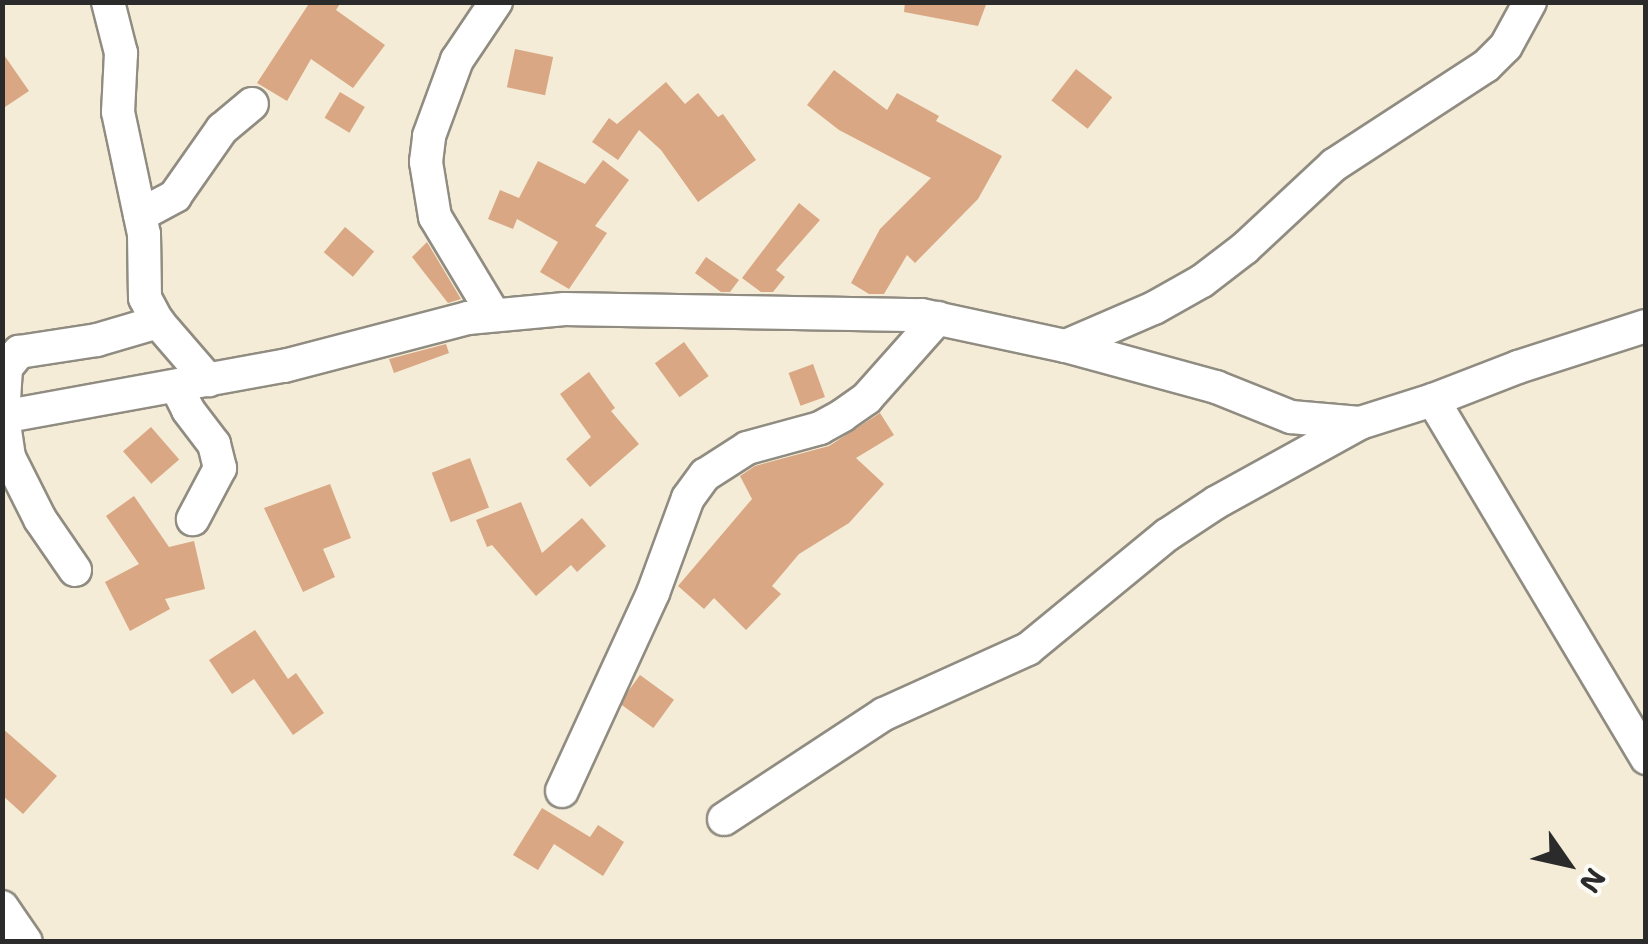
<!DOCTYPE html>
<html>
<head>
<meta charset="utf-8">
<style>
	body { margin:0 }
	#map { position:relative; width:1648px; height:944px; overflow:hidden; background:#f4ecd7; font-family:"Shantell Sans",sans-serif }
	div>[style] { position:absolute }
	.building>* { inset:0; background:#d9a783; transform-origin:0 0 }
	.roads { filter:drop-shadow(2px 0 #908c81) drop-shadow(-2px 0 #908c81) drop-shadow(0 2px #908c81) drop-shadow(0 -2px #908c81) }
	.minor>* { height:32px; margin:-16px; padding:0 16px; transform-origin:16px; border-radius:16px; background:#fff }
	span { translate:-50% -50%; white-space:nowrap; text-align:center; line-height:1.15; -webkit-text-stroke:9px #fdfcf7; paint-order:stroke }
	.frame { position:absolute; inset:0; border:5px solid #2b2b2b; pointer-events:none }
	.north { position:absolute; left:1518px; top:814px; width:100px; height:100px; -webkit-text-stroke:8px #fdfcf7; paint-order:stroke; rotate:124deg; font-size:28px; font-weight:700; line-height:40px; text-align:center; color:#2b2b2b }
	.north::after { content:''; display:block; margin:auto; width:35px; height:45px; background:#2b2b2b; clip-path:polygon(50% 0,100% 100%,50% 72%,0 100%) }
</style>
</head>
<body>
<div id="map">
	<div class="building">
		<i style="clip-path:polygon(310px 2px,341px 2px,336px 10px,385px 45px,353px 88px,311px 59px,287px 101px,257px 83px)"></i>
		<i style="clip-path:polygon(905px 2px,987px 2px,978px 26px,904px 12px)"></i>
		<i style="left:515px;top:49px;width:39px;height:39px;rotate:12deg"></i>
		<i style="clip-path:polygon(2px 52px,29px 91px,2px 109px)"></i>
		<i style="left:1076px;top:69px;width:46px;height:40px;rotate:38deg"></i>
		<i style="clip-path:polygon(834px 70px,887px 110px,897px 93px,939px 116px,936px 121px,1002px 156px,978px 199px,915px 263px,907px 255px,884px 294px,869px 294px,851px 283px,880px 229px,931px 178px,839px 130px,807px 105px)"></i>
		<i style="clip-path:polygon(666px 82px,685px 104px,698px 93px,718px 117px,723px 114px,756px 160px,698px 202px,661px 150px,639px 130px,618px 160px,592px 142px,609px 118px,617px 124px)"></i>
		<i style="left:340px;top:92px;width:29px;height:30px;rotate:31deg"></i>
		<i style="clip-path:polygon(603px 160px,629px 180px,595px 226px,607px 233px,569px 289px,540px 272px,558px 242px,517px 219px,513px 229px,488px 219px,500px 190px,519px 198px,538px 161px,585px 184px)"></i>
		<i style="clip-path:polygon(799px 203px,820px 220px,776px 270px,785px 277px,773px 292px,761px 292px,742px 278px)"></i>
		<i style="left:345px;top:227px;width:38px;height:33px;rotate:40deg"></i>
		<i style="clip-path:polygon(427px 242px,461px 299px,448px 303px,412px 257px)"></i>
		<i style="clip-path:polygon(706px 257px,739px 280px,730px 292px,721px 292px,695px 273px)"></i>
		<i style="left:684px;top:342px;width:42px;height:36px;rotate:54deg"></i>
		<i style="clip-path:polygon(446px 344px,449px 353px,394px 373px,389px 359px)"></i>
		<i style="left:813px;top:364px;width:35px;height:26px;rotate:70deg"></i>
		<i style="clip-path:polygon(589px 372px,615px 408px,611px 411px,639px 444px,590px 487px,566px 459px,591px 437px,560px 394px)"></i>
		<i style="clip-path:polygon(880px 413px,894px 435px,856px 458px,884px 484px,849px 523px,799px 554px,772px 586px,781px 594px,746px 630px,714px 598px,704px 609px,678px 586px,752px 499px,740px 476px,755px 466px,829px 446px)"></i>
		<i style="left:151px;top:427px;width:43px;height:37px;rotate:49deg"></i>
		<i style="left:470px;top:458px;width:53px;height:41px;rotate:69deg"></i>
		<i style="clip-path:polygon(330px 484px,351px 538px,323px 549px,335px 577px,303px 592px,264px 508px)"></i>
		<i style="clip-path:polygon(134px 496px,169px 547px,194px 541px,205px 589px,165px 599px,170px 609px,130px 631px,105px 582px,139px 564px,106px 516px)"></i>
		<i style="clip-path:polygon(521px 502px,542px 553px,582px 518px,606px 546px,577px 572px,571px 565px,536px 596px,492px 545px,487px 547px,476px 520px)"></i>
		<i style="clip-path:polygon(255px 630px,288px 679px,296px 673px,324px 713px,293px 735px,254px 679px,232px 694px,209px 660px)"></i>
		<i style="left:640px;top:675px;width:42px;height:35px;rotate:36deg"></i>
		<i style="clip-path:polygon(2px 728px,57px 776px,23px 814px,2px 795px)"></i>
		<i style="clip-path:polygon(542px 808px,590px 837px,598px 825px,624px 842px,603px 876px,554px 844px,538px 870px,513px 855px)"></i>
	</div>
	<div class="roads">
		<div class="minor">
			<i style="left:108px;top:2px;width:53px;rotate:75.7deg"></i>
			<i style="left:121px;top:53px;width:59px;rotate:92.9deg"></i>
			<i style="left:118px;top:112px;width:125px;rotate:78deg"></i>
			<i style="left:144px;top:234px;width:64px;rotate:89.1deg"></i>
			<i style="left:145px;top:298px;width:27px;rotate:62deg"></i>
			<i style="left:158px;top:322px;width:77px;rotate:49.2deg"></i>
			<i style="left:140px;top:215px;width:40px;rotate:-28deg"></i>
			<i style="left:175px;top:196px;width:82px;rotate:-55deg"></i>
			<i style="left:222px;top:129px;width:39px;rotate:-40deg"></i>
			<i style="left:494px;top:315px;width:114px;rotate:-121deg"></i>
			<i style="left:435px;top:217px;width:56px;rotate:-99.3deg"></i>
			<i style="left:426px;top:162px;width:26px;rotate:-83deg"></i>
			<i style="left:429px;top:136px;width:81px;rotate:-69.8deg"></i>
			<i style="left:457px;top:60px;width:70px;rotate:-56.1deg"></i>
			<i style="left:1066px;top:346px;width:96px;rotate:-23.4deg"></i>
			<i style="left:1154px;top:308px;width:55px;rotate:-29.4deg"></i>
			<i style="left:1202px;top:281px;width:54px;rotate:-37.5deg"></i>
			<i style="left:1245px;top:248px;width:122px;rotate:-43deg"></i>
			<i style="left:1334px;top:165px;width:181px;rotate:-33.1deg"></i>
			<i style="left:1486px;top:66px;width:28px;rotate:-45deg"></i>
			<i style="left:1506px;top:46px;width:50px;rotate:-61.4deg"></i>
			<i style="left:176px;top:386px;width:27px;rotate:63deg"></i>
			<i style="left:188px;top:410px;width:43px;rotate:52.6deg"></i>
			<i style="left:214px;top:444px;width:25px;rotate:76deg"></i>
			<i style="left:220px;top:468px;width:58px;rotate:117.9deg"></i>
			<i style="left:1433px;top:400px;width:91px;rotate:-21.2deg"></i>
			<i style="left:1518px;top:367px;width:134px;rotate:-17.8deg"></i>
			<i style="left:2px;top:417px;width:287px;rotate:-10.3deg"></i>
			<i style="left:284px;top:366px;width:190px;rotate:-14.6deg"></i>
			<i style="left:468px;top:318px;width:97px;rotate:-5.3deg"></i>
			<i style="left:565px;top:309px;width:356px;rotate:1deg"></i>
			<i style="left:921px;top:315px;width:148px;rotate:12.1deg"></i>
			<i style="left:1066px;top:346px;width:156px;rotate:15.3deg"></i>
			<i style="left:1216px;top:387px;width:81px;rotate:21.8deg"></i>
			<i style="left:1291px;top:417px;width:69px;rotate:5deg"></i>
			<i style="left:1360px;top:423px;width:77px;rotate:-17.5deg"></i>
			<i style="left:1433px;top:400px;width:417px;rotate:59.2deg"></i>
			<i style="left:75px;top:570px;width:62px;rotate:-124.5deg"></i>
			<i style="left:40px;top:519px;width:69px;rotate:-116.6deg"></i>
			<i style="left:9px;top:457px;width:40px;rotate:-98.5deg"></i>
			<i style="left:3px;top:417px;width:49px;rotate:-86.5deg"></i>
			<i style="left:6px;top:368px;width:21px;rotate:-51deg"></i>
			<i style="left:19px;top:352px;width:79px;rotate:-8.7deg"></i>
			<i style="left:97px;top:340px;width:64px;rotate:-16.4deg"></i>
			<i style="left:562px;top:791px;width:218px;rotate:-65.3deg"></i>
			<i style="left:653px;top:593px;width:101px;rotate:-69.8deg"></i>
			<i style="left:688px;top:498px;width:29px;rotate:-54deg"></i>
			<i style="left:705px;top:475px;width:50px;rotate:-32.7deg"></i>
			<i style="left:747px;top:448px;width:76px;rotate:-15.3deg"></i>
			<i style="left:820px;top:428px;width:26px;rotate:-29deg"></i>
			<i style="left:843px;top:415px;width:29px;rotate:-35deg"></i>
			<i style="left:867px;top:398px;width:107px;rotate:-48.4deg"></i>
			<i style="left:724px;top:819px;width:191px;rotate:-33.3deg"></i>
			<i style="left:884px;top:714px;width:158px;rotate:-24.3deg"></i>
			<i style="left:1028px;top:649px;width:180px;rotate:-39.4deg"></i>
			<i style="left:1167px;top:535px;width:60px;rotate:-33.4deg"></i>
			<i style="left:1217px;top:502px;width:163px;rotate:-28.9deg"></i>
			<i style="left:2px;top:907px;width:42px;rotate:55.6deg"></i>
		</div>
	</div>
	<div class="frame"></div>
	<div class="north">N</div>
</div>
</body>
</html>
